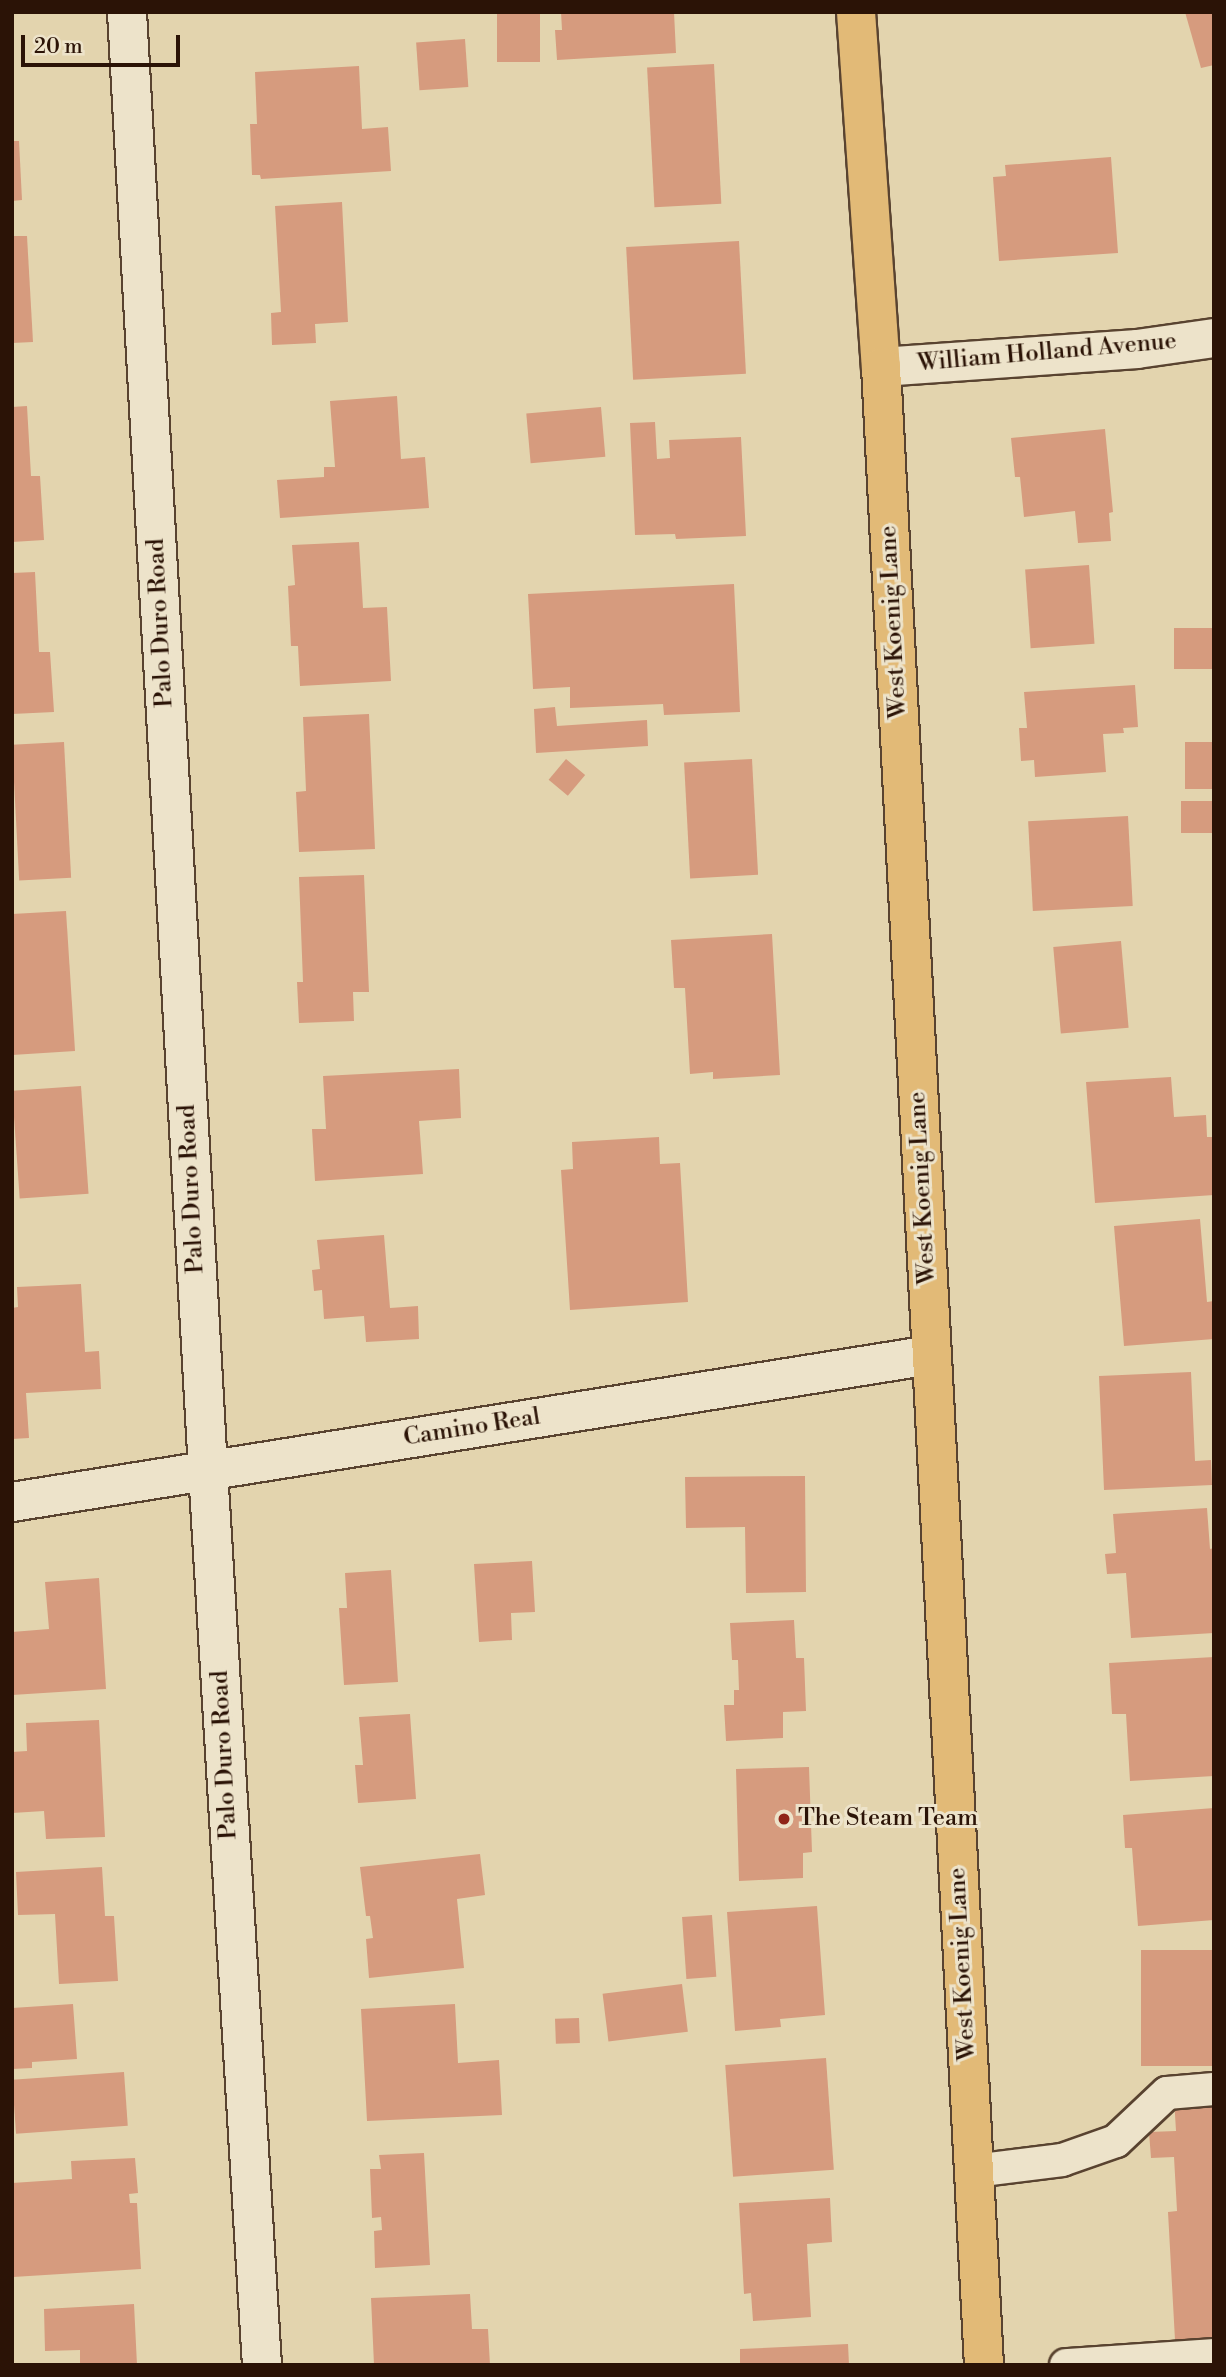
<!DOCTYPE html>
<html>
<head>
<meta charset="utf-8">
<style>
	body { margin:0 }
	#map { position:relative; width:1226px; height:2377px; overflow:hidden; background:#e3d4ae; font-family:"Libre Bodoni",serif }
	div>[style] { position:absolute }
	.building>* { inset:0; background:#d69b7e; transform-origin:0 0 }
	.roads { filter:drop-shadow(2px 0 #594330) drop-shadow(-2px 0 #594330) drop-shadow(0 2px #594330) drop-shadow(0 -2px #594330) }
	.service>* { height:32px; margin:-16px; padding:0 16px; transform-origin:16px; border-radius:16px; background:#ede3ca }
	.minor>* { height:38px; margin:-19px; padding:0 19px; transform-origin:19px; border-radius:19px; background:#ede3ca }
	.primary>* { height:38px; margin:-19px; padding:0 19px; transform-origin:19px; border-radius:19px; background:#e2ba77 }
	.dots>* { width:19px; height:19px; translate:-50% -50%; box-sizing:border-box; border:4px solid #ede3ca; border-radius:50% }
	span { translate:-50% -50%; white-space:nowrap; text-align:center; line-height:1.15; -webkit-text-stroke:6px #ede3ca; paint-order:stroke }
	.street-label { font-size:24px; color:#2b1306 }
	.poi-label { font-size:24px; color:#2b1306 }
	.left { translate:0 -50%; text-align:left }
	.frame { position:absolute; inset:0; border:14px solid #2b1306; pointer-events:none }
	.scale { position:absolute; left:21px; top:35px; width:159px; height:32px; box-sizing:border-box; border:4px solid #2b1306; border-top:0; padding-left:9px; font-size:21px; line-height:24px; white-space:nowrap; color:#2b1306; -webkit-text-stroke:5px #ede3ca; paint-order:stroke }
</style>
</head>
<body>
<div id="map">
	<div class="building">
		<i style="left:497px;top:12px;width:43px;height:50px"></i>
		<i style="clip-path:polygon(561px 12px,674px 12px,676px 53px,557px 60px,555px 30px,562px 30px)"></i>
		<i style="clip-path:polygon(1185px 12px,1214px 12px,1214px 65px,1201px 68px)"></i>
		<i style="left:465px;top:39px;width:48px;height:49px;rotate:86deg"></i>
		<i style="left:714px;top:64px;width:140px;height:67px;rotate:87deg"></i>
		<i style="clip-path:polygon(359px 66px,362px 129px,388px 127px,391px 171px,261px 179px,260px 175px,252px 175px,250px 124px,257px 124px,255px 72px)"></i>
		<i style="clip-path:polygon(12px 141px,19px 141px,22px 200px,12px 201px)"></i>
		<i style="clip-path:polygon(1111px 157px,1118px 253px,999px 261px,993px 177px,1006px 176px,1005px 165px)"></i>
		<i style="clip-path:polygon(342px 202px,348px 322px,315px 324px,316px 343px,272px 345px,271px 313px,281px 312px,275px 206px)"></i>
		<i style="clip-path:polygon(12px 236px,27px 236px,33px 342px,12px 343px)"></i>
		<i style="left:739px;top:241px;width:133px;height:113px;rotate:87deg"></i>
		<i style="clip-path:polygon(397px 396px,401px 459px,425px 457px,429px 508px,280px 518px,277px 480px,324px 477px,324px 467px,335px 467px,330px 401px)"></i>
		<i style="clip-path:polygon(27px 406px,31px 476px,40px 476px,44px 540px,12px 542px,12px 407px)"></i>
		<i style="left:601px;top:407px;width:50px;height:75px;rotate:85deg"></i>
		<i style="clip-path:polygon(655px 422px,657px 459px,670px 458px,669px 440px,741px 437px,746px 536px,676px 539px,675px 534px,635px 535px,630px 423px)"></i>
		<i style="clip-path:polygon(1105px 429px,1113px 512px,1109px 513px,1111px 541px,1078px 543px,1075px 511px,1024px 517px,1020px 477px,1015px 477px,1011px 438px)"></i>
		<i style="clip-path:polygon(359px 542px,363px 608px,387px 607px,391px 681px,300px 686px,298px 646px,291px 646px,288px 586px,295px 585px,292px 545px)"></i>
		<i style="left:1089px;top:565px;width:79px;height:64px;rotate:86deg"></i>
		<i style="clip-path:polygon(35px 572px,39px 652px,50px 652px,54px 712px,12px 714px,12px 573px)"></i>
		<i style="clip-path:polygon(734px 584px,740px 712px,664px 715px,663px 704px,570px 708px,570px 687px,533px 689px,528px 594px)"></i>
		<i style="left:1214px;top:628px;width:41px;height:40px;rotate:90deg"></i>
		<i style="clip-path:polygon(1135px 685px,1138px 727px,1123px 728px,1124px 733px,1103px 734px,1106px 772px,1035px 777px,1034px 760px,1021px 761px,1019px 728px,1027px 728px,1024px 692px)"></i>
		<i style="clip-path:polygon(555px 707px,557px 726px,647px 720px,648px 746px,536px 753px,534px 709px)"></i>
		<i style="clip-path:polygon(369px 714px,375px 849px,299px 852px,296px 792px,306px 791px,303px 717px)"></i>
		<i style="left:64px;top:742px;width:136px;height:52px;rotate:87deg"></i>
		<i style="left:1185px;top:742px;width:29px;height:47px"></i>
		<i style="left:566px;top:759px;width:25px;height:27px;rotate:40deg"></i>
		<i style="left:752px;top:759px;width:116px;height:68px;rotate:87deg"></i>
		<i style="left:1214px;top:801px;width:32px;height:33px;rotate:90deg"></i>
		<i style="left:1128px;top:816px;width:90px;height:100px;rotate:87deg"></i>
		<i style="clip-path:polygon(364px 875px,369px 992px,353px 992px,354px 1021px,299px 1023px,297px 982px,303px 982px,299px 877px)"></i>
		<i style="clip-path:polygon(66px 911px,75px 1051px,12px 1055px,12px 914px)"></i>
		<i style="clip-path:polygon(772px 934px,780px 1075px,713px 1079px,713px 1072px,690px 1074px,685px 988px,674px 988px,671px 940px)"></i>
		<i style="left:1121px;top:941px;width:87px;height:68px;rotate:85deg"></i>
		<i style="clip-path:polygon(459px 1069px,461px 1118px,419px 1121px,423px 1174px,315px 1181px,312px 1129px,326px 1129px,323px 1076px)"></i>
		<i style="clip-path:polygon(1171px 1077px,1174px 1117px,1206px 1115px,1207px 1137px,1214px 1137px,1214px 1195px,1095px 1203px,1086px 1082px)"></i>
		<i style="left:81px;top:1086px;width:108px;height:69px;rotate:86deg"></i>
		<i style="clip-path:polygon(659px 1137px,660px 1164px,680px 1163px,688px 1302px,570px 1310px,561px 1170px,573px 1169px,572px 1142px)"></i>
		<i style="clip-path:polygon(1200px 1219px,1207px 1302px,1214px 1301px,1214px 1339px,1124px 1346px,1114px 1226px)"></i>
		<i style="clip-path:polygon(384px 1235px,390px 1308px,418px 1306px,419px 1339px,366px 1342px,364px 1316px,324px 1319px,322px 1290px,314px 1291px,312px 1270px,320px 1269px,317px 1240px)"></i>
		<i style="clip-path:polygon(81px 1284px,85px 1352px,99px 1351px,101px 1389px,26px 1393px,29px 1438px,12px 1439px,12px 1308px,18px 1307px,17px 1287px)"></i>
		<i style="clip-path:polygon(1191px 1372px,1195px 1461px,1211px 1460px,1212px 1485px,1104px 1490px,1099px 1376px)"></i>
		<i style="clip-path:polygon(805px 1476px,806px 1592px,746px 1593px,745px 1527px,686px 1528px,685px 1477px)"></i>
		<i style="clip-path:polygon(1207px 1508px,1210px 1549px,1214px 1548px,1214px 1633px,1131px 1638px,1126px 1573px,1107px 1574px,1105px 1554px,1116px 1553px,1113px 1514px)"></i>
		<i style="clip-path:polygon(532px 1561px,535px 1612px,511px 1613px,512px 1640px,479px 1642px,474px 1564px)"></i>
		<i style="clip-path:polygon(391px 1570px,398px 1682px,344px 1685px,339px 1608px,347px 1608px,345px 1573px)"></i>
		<i style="clip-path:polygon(99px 1578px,106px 1689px,12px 1695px,12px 1632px,49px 1629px,45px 1582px)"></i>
		<i style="clip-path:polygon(794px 1620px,796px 1658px,804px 1658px,806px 1711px,783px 1712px,783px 1738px,726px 1741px,724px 1705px,734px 1705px,734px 1690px,739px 1690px,738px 1660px,732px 1660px,730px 1623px)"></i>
		<i style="clip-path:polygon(1214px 1657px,1214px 1776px,1130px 1781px,1126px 1714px,1112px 1714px,1109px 1663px)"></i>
		<i style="clip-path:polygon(410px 1714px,416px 1799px,358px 1803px,355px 1765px,363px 1765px,359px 1717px)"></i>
		<i style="clip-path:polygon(99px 1720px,105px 1837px,46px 1839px,44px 1811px,12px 1813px,12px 1752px,27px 1751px,26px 1723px)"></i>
		<i style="clip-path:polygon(809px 1767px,812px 1852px,803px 1853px,803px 1878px,739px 1881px,736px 1769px)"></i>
		<i style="clip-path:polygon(1214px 1808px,1214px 1920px,1138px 1926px,1132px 1848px,1125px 1848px,1123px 1815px)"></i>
		<i style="clip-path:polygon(480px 1854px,485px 1895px,457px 1899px,464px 1968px,369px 1978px,366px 1939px,373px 1938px,370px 1916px,366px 1916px,360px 1867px)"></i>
		<i style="clip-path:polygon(102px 1867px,105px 1916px,114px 1916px,118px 1981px,59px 1984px,55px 1914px,18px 1915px,16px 1872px)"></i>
		<i style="clip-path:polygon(817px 1906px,825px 2015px,780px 2019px,781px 2027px,735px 2031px,727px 1912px)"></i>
		<i style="left:712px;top:1915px;width:62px;height:30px;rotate:86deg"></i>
		<i style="left:1214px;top:1950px;width:116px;height:73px;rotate:90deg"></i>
		<i style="left:682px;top:1984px;width:48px;height:80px;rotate:83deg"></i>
		<i style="clip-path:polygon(73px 2004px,77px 2059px,32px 2062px,32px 2068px,12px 2069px,12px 2008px)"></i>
		<i style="clip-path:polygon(455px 2004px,458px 2063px,499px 2060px,502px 2115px,367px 2121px,361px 2009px)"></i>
		<i style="left:579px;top:2018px;width:25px;height:24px;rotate:88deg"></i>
		<i style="left:826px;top:2058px;width:112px;height:101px;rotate:86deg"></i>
		<i style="left:124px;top:2072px;width:54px;height:112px;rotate:86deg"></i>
		<i style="clip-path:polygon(1214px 2095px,1214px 2338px,1175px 2340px,1168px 2212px,1177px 2211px,1174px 2157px,1151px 2158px,1149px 2132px,1176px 2131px,1174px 2098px)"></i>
		<i style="clip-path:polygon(424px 2153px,430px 2265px,375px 2268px,374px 2231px,382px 2230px,381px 2217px,372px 2218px,370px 2169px,381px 2169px,379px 2155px)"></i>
		<i style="clip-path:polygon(135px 2158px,138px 2193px,129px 2194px,130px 2203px,137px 2203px,141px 2269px,13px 2277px,12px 2183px,72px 2179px,71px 2161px)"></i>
		<i style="clip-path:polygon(830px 2198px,832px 2242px,807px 2244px,811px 2317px,753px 2321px,751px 2293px,744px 2294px,739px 2203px)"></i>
		<i style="clip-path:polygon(470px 2294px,472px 2329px,488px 2329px,490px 2365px,374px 2365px,371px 2298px)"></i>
		<i style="clip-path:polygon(134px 2304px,137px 2365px,80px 2365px,80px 2350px,45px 2351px,44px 2309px)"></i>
		<i style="clip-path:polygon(848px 2344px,849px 2365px,740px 2365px,740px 2349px)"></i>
	</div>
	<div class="roads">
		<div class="service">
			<i style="left:974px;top:2171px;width:89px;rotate:-7.1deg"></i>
			<i style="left:1062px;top:2160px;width:57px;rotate:-19.4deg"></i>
			<i style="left:1116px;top:2141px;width:70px;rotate:-43.3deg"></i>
			<i style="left:1167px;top:2093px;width:47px;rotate:-4.9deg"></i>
			<i style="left:1066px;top:2365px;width:148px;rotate:-3.9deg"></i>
		</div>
		<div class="minor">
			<i style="left:127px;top:12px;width:1460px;rotate:86.82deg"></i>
			<i style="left:208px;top:1470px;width:897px;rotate:86.55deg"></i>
			<i style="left:881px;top:367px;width:257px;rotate:-4deg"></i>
			<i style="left:1137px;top:349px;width:78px;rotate:-8.1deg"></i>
			<i style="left:12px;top:1502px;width:931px;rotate:-9.09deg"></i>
		</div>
		<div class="primary">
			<i style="left:856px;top:12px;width:356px;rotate:86deg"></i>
			<i style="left:881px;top:367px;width:2001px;rotate:87.05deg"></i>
		</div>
	</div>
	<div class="dots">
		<i style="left:784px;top:1819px;background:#8f2418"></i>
	</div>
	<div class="street-label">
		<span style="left:1047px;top:353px;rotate:-5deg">William Holland Avenue</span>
		<span style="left:894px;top:622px;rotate:-93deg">West Koenig Lane</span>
		<span style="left:161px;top:623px;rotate:-93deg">Palo Duro Road</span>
		<span style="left:923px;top:1188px;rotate:-93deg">West Koenig Lane</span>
		<span style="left:192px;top:1189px;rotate:-93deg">Palo Duro Road</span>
		<span style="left:472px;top:1428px;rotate:-9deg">Camino Real</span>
		<span style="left:225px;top:1755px;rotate:-93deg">Palo Duro Road</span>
		<span style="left:963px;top:1964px;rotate:-93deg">West Koenig Lane</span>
	</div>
	<div class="poi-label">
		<span class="left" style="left:798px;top:1819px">The Steam Team</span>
	</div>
	<div class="frame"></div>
	<div class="scale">20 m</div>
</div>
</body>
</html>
